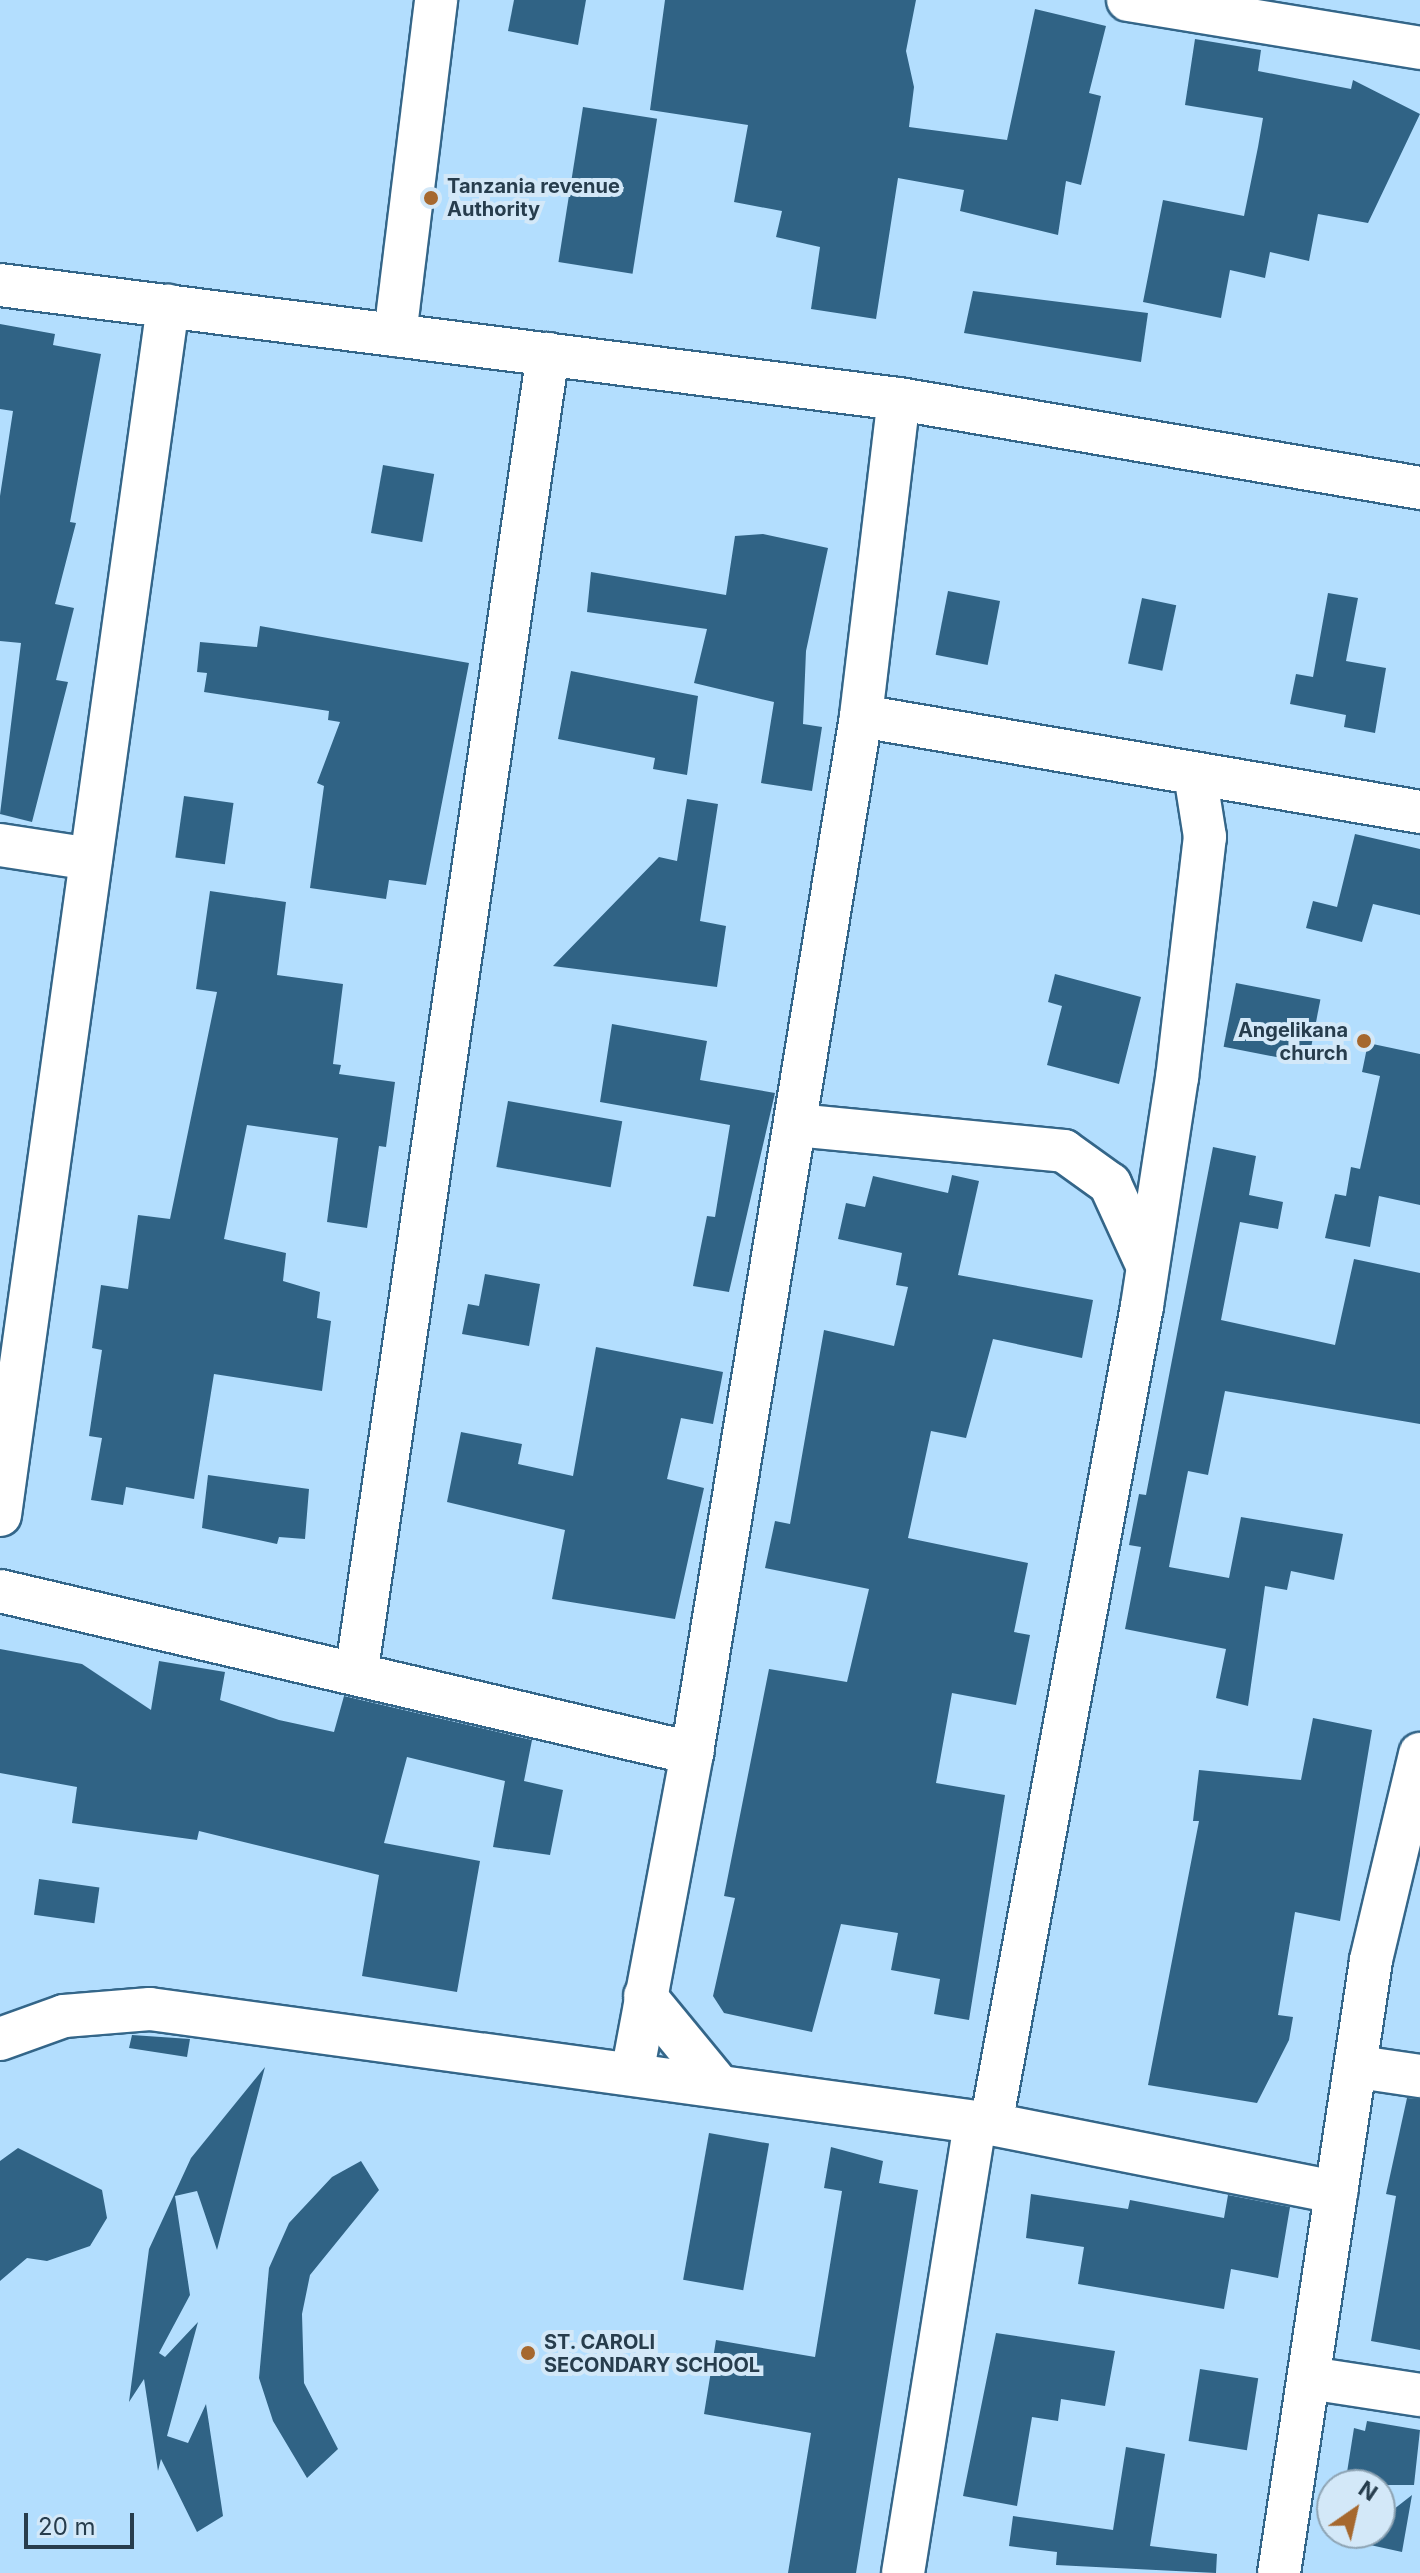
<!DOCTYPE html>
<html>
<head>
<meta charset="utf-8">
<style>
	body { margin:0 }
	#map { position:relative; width:1420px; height:2573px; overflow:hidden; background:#b3defe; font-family:Inter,sans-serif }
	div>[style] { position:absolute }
	.building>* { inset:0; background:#306385; transform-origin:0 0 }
	.roads { filter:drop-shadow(2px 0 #346689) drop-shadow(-2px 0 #346689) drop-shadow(0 2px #346689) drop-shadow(0 -2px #346689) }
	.minor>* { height:42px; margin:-21px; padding:0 21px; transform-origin:21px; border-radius:21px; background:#fff }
	.dots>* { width:22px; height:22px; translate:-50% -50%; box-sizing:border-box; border:4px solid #d3e8f8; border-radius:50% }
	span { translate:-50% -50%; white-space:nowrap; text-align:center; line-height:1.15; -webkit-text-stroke:8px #d3e8f8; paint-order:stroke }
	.poi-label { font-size:20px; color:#273d4d; font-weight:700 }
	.left { translate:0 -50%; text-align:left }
	.right { translate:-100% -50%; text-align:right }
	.north { position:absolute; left:1316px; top:2469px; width:80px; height:80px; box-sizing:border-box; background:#d3e8f8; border:2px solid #8ea4b4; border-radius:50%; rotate:34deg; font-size:22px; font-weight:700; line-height:32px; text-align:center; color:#273d4d }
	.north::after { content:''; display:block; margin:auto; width:28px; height:36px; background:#a6682e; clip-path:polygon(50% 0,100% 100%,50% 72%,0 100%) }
	.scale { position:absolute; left:24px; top:2513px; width:110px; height:36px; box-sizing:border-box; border:4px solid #273d4d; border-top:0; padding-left:10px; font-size:24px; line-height:28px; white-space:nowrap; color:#273d4d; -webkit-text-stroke:6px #d3e8f8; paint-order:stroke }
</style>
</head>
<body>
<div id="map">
	<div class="building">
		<i style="clip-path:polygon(514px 0,586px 0,578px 45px,508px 31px)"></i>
		<i style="clip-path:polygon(665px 0,916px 0,906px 51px,914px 87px,909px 127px,1007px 140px,1035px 9px,1106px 26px,1089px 93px,1101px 96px,1081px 185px,1066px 181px,1058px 235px,960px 211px,964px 190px,898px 178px,876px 319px,811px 309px,820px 247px,776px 237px,782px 211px,734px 202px,748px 125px,650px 110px)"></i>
		<i style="clip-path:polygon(1195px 39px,1261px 50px,1258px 71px,1351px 89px,1353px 80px,1420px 114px,1368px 223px,1318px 214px,1309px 261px,1270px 252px,1265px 278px,1230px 270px,1221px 318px,1143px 302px,1163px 200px,1244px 216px,1258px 147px,1263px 118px,1185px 105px)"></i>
		<i style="left:583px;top:107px;width:75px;height:157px;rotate:9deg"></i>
		<i style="clip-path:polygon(973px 291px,1148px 313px,1141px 362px,964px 333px)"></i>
		<i style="clip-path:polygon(0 324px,55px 334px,53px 345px,101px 354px,70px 522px,76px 523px,55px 604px,74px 608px,56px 680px,68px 682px,32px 822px,0 814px,21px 643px,0 641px,0 496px,13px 411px,0 409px)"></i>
		<i style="left:383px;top:465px;width:52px;height:69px;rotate:10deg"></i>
		<i style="clip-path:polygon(763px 534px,828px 548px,806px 651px,803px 724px,822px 727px,812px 791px,761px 783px,774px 702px,694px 683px,707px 629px,587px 612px,591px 572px,726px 595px,735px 536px)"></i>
		<i style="left:948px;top:591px;width:53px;height:65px;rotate:11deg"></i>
		<i style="clip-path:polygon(1328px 593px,1358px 598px,1346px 661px,1386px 668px,1375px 733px,1344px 727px,1346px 715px,1290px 704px,1296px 674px,1313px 677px)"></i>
		<i style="left:1142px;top:598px;width:35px;height:67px;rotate:12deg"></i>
		<i style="clip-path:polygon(260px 626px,469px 663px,426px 885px,389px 880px,386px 899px,310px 888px,324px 786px,317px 783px,340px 722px,328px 720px,329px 711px,204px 692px,207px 673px,197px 672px,200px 642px,257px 647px)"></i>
		<i style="clip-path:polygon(571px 671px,698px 696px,687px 775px,653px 769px,655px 758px,558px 739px)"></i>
		<i style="left:184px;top:796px;width:50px;height:62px;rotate:8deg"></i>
		<i style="clip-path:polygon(687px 799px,718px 804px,700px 921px,726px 926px,717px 987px,553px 966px,659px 857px,677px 861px)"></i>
		<i style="clip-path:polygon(1355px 834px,1420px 849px,1420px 915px,1373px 904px,1362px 942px,1306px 928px,1313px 901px,1337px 907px)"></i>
		<i style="clip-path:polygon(210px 891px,286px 902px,277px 975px,343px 984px,333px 1064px,341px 1065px,339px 1074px,395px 1082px,386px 1147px,379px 1146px,367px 1228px,327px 1222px,338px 1138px,247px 1125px,224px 1239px,286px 1253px,283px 1281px,320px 1292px,317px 1318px,331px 1321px,322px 1391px,214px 1374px,194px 1499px,126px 1487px,123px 1505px,91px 1500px,102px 1438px,89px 1436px,102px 1350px,92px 1348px,101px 1285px,128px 1289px,138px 1215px,170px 1219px,217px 992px,196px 989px)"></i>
		<i style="clip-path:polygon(1055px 974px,1141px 997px,1119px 1084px,1047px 1065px,1062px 1006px,1048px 1002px)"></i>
		<i style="left:1236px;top:983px;width:86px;height:65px;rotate:11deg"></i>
		<i style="clip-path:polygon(612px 1024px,707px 1041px,700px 1080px,775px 1093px,729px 1292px,693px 1286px,707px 1216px,715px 1217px,730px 1125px,600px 1102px)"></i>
		<i style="clip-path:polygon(1368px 1043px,1420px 1054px,1420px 1205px,1379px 1196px,1370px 1247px,1325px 1238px,1335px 1194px,1346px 1196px,1351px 1167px,1360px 1169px,1380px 1076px,1362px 1072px)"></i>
		<i style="left:508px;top:1101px;width:116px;height:67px;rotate:10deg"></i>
		<i style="clip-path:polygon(1213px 1147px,1256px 1156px,1249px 1195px,1283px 1202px,1278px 1229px,1240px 1222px,1221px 1320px,1335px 1345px,1354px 1259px,1420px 1273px,1420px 1424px,1225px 1391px,1208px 1475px,1188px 1471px,1169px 1567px,1229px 1578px,1241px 1517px,1343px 1534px,1334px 1580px,1291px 1571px,1287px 1590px,1265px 1586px,1248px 1706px,1216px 1698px,1226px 1649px,1125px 1629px,1141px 1547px,1129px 1545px,1139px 1494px,1146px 1495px)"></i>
		<i style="clip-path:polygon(952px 1175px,979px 1181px,958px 1275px,1093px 1300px,1082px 1358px,993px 1339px,966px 1438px,931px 1431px,908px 1538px,1028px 1563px,1014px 1632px,1030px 1635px,1016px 1705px,952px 1693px,936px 1783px,1005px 1795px,969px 2020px,934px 2014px,940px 1979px,891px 1970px,898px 1933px,841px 1924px,812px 2032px,724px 2013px,713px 1996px,735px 1898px,724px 1896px,769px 1669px,847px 1682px,869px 1589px,765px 1568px,775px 1521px,790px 1524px,824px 1330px,894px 1346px,908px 1287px,896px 1285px,902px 1253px,838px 1239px,846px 1203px,865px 1207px,873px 1176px,948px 1193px)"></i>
		<i style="clip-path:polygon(485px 1274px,540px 1284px,529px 1346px,462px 1334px,468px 1304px,479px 1306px)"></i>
		<i style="clip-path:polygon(596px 1347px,723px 1372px,713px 1424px,681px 1418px,667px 1479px,704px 1488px,675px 1619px,552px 1599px,565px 1530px,447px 1502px,461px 1432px,522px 1444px,518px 1464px,573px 1476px)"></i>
		<i style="clip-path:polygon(208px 1475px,309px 1489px,305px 1539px,279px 1537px,277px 1544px,202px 1528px)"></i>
		<i style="clip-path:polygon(0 1649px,82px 1664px,151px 1710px,159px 1661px,225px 1672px,220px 1700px,279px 1720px,334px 1732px,344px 1696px,532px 1740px,524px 1781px,563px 1790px,550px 1855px,493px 1847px,505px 1781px,407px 1757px,384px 1843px,480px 1861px,457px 1992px,362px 1976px,379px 1875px,199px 1831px,197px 1840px,72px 1823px,77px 1787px,0 1773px)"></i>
		<i style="clip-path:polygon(1313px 1718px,1372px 1730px,1340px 1921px,1295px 1912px,1278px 2015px,1293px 2017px,1289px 2040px,1257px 2103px,1148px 2085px,1199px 1821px,1193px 1821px,1199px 1770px,1301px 1780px)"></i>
		<i style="left:39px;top:1879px;width:61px;height:36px;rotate:8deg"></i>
		<i style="clip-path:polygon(132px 2035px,190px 2039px,187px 2057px,129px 2048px)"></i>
		<i style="clip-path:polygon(265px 2067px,217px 2250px,197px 2191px,175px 2196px,190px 2295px,159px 2353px,165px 2357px,198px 2322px,167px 2436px,188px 2443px,206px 2404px,223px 2516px,197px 2532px,161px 2459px,158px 2471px,144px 2379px,129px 2402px,149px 2249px,191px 2158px)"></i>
		<i style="clip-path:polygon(1407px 2098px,1420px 2099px,1420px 2350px,1371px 2341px,1396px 2196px,1386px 2194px)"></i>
		<i style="left:709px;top:2133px;width:61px;height:149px;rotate:10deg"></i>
		<i style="clip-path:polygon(831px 2147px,883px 2161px,879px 2183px,918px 2190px,856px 2573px,788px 2573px,811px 2433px,704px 2414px,716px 2340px,815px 2357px,842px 2191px,824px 2188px)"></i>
		<i style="clip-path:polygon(18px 2148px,102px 2190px,107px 2218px,90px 2246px,47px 2261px,27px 2258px,0 2281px,0 2161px)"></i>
		<i style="clip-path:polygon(361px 2161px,379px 2190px,310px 2275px,302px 2314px,304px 2383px,338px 2449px,307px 2478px,273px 2421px,259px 2378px,269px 2268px,289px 2223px,332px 2177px)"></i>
		<i style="clip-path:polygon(1031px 2194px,1128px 2209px,1130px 2200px,1224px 2218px,1228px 2195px,1290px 2207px,1278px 2278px,1231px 2269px,1224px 2309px,1078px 2284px,1084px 2247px,1026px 2238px)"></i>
		<i style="clip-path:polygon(996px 2333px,1115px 2351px,1105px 2406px,1061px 2399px,1058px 2421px,1032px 2417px,1017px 2506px,963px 2496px)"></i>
		<i style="left:1200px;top:2369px;width:59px;height:73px;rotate:9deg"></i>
		<i style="clip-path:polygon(1367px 2421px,1420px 2430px,1414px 2485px,1345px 2485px,1354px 2428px,1365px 2431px)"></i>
		<i style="clip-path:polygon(1126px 2447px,1165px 2454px,1150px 2546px,1217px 2554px,1216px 2573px,1056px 2565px,1057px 2552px,1009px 2546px,1013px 2516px,1113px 2530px)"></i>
		<i style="clip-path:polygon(1412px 2495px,1402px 2552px,1352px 2541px,1380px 2533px,1380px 2520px)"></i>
	</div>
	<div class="roads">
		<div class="minor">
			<i style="left:1128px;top:0;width:296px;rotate:9.3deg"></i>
			<i style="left:0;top:285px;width:906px;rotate:7.23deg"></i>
			<i style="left:899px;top:399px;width:529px;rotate:9.69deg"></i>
			<i style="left:395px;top:335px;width:337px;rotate:-83deg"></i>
			<i style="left:861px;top:716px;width:567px;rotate:9.74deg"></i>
			<i style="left:0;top:845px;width:92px;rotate:8.7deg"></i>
			<i style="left:796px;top:1125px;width:269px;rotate:5.5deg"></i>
			<i style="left:1064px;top:1151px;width:57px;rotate:35.7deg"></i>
			<i style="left:1110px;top:1184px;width:89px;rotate:65.4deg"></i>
			<i style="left:0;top:1515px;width:1221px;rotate:-82.09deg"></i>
			<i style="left:0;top:1591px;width:711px;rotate:13.18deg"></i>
			<i style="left:357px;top:1669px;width:1329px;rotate:-81.74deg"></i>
			<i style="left:645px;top:1996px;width:117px;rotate:50.6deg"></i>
			<i style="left:0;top:2039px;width:68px;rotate:-19.8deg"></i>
			<i style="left:64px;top:2016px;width:86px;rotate:-4.7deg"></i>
			<i style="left:150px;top:2009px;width:849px;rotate:7.79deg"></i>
			<i style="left:991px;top:2124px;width:352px;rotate:11.2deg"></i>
			<i style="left:1359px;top:2067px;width:62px;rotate:8.4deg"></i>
			<i style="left:632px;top:2074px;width:327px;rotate:-79.4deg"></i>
			<i style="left:692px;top:1753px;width:1051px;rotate:-80.74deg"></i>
			<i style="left:861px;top:716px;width:319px;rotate:-83.2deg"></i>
			<i style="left:991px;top:2124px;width:832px;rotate:-79.54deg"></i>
			<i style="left:1142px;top:1306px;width:231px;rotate:-81.3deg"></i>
			<i style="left:1177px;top:1078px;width:243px;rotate:-83.4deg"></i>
			<i style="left:1205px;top:837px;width:64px;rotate:-99deg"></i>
			<i style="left:1309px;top:2378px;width:112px;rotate:8.7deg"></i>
			<i style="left:903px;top:2573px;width:456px;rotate:-80.9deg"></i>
			<i style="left:1279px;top:2573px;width:620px;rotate:-81.46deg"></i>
			<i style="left:1371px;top:1960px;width:212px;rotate:-76.6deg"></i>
		</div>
	</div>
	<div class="dots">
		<i style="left:431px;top:198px;background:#a6682e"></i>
		<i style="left:1364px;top:1041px;background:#a6682e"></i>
		<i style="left:528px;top:2353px;background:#a6682e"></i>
	</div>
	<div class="poi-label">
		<span class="left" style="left:447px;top:198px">Tanzania revenue<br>Authority</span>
		<span class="right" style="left:1348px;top:1042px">Angelikana<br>church</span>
		<span class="left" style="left:544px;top:2354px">ST. CAROLI<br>SECONDARY SCHOOL</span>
	</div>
	<div class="north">N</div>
	<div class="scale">20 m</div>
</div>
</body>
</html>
